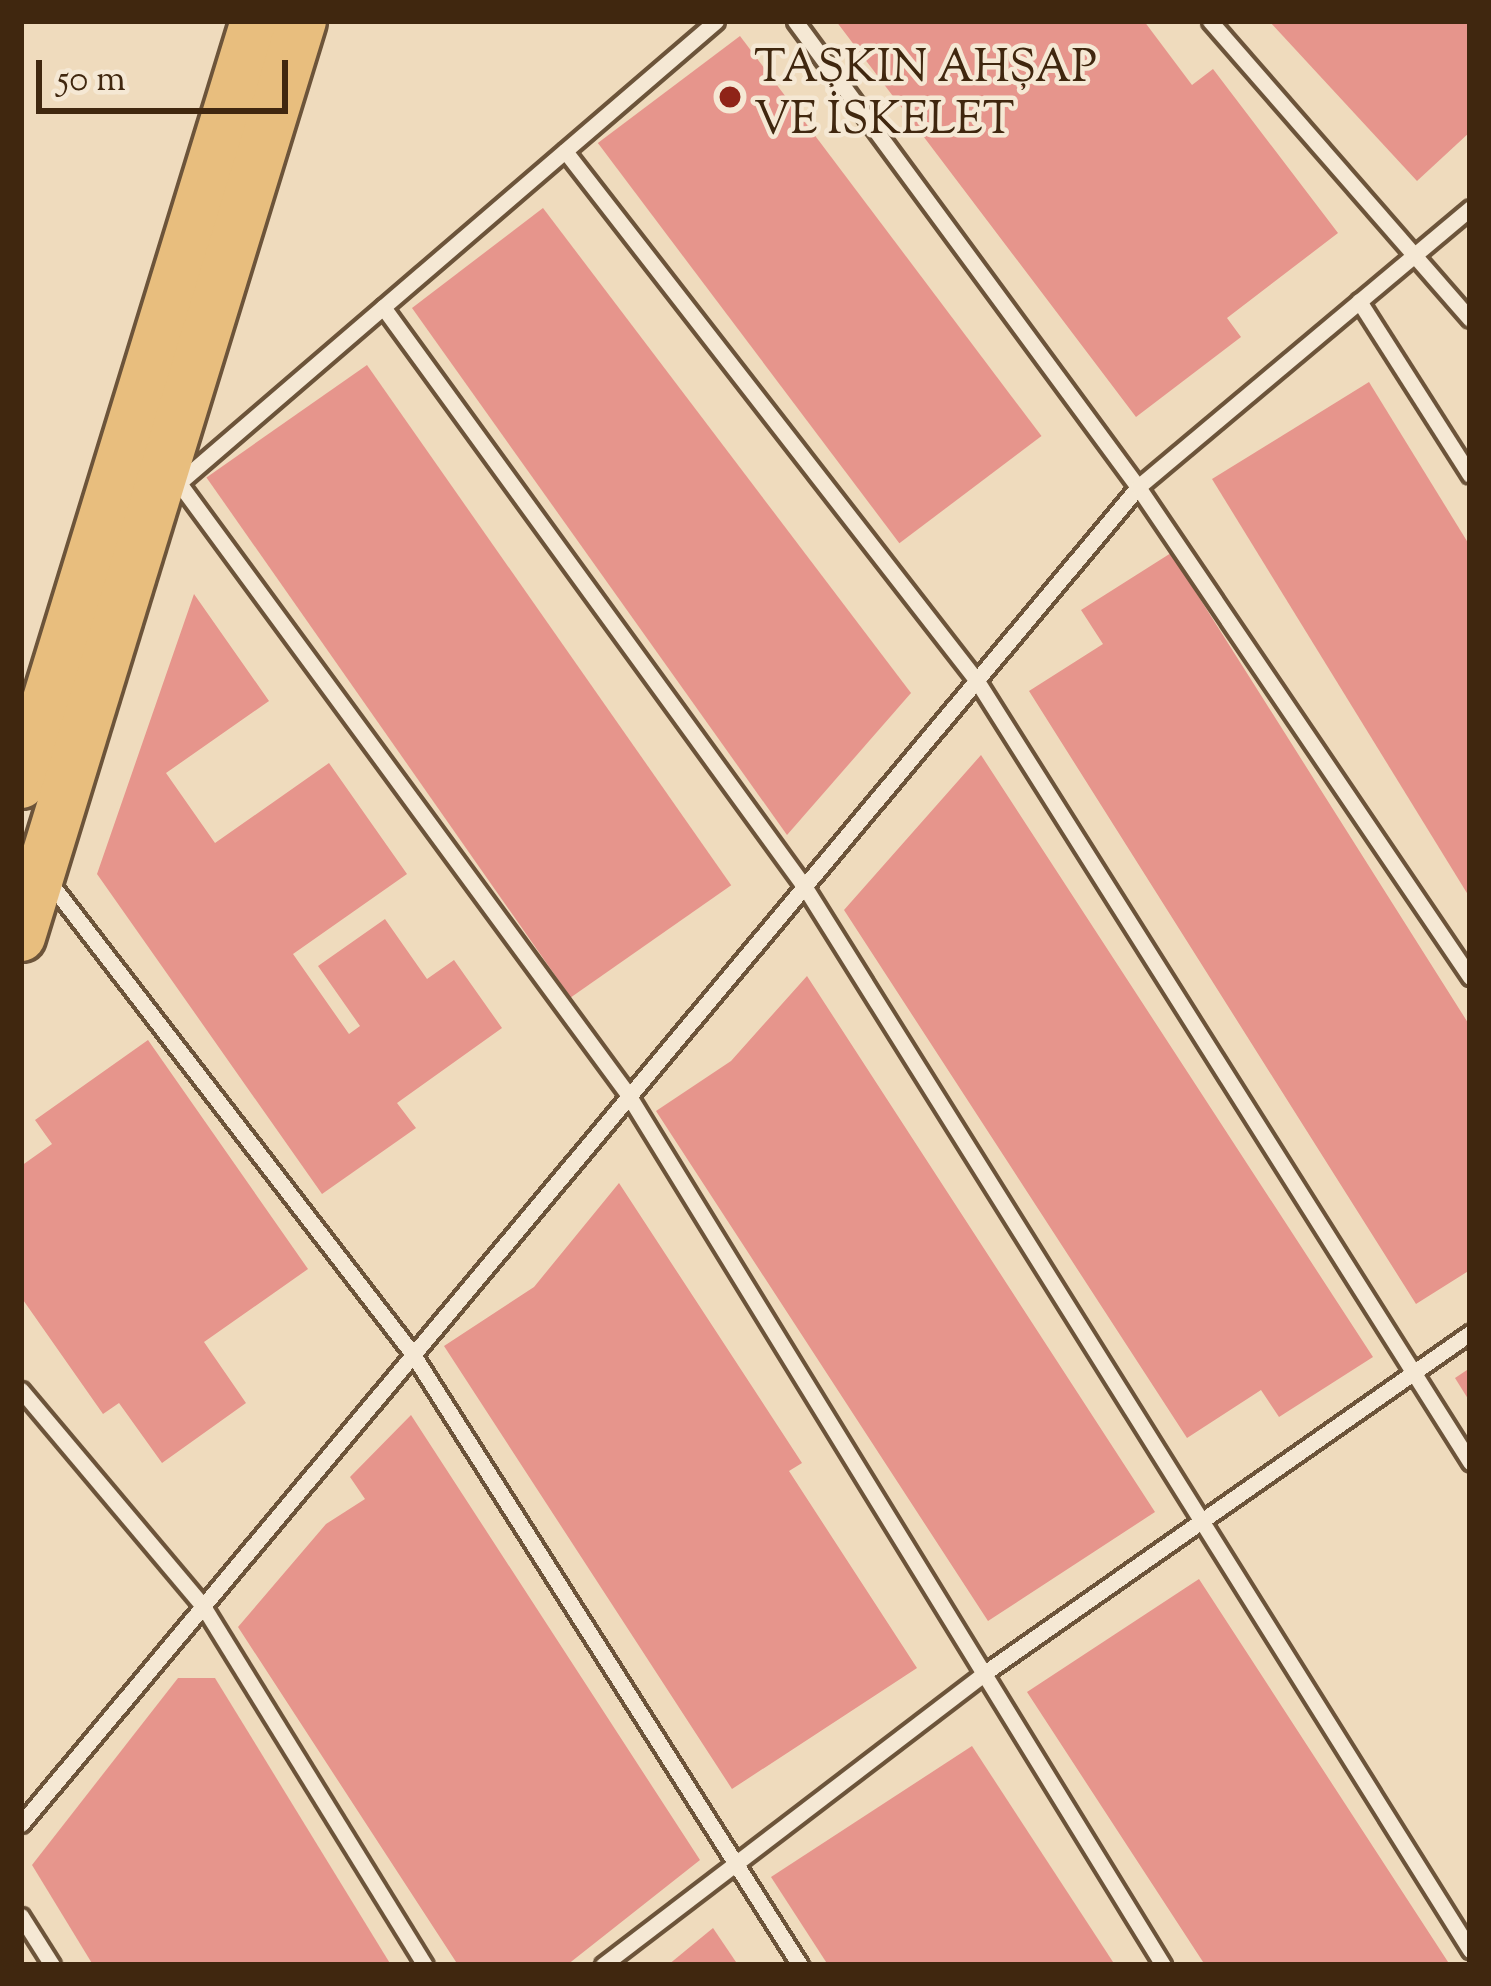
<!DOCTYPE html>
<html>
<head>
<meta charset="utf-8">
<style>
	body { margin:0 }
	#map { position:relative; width:1491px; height:1986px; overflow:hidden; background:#efdbbd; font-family:"Sorts Mill Goudy",serif }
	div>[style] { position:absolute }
	.building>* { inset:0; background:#e6958c; transform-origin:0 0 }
	.roads { filter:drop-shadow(3px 0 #6c543a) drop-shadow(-3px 0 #6c543a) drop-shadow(0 3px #6c543a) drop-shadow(0 -3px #6c543a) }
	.service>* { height:15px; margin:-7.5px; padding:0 7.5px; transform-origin:7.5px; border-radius:7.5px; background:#f5e8d4 }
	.primary>* { height:48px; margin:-24px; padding:0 24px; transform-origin:24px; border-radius:24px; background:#e8be7e }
	.dots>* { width:33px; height:33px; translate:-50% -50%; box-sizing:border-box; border:6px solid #f5e8d4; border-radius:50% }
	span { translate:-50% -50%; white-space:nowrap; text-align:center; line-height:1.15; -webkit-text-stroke:9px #f5e8d4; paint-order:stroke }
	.poi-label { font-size:45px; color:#40270f }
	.left { translate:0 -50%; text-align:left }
	.frame { position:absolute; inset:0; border:24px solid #40270f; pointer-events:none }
	.scale { position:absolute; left:36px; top:60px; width:252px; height:54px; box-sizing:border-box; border:6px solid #40270f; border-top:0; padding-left:15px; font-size:36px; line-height:42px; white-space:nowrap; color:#40270f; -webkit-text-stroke:9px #f5e8d4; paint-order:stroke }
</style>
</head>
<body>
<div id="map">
	<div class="building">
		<i style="clip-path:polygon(836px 21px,1144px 21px,1192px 85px,1213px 69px,1338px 233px,1227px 318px,1241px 337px,1136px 417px)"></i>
		<i style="clip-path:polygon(1269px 21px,1470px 21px,1470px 132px,1417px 181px)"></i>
		<i style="left:740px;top:36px;width:501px;height:178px;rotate:53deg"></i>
		<i style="clip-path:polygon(543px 208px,911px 693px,787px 835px,412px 308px)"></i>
		<i style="left:367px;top:365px;width:635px;height:196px;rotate:55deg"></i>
		<i style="clip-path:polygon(1369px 382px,1470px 546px,1470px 898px,1212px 479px)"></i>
		<i style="clip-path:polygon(1171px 553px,1470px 1026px,1470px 1270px,1416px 1304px,1029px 691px,1103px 644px,1081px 610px)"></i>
		<i style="clip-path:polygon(194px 594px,269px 701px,166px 773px,215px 843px,329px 763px,407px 874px,293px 954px,349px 1034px,360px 1026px,318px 966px,385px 919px,427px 979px,454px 960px,502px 1028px,397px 1103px,416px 1128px,322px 1194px,97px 874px)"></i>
		<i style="clip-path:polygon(981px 755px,1373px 1357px,1279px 1417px,1261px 1390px,1187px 1438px,844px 910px)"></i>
		<i style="clip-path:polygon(807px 976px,1155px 1512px,988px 1621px,656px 1111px,731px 1061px)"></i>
		<i style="clip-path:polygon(148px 1040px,308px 1269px,204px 1342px,246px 1403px,162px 1463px,119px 1403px,103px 1414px,21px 1297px,21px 1166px,52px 1144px,35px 1120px)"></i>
		<i style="clip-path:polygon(619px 1183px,802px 1463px,789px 1471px,917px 1668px,732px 1789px,444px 1346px,534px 1287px)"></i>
		<i style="clip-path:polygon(1470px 1368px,1470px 1402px,1455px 1378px)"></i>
		<i style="clip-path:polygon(411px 1415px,700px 1860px,567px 1965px,458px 1965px,238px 1627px,326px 1524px,365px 1499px,350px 1477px)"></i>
		<i style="clip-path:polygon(1199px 1579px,1314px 1756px,1450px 1965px,1205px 1965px,1027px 1692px)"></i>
		<i style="clip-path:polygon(178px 1678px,215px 1678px,391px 1965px,93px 1965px,32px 1865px)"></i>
		<i style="clip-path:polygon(972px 1746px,1115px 1965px,828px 1965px,771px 1877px)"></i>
		<i style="clip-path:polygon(713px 1928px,738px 1965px,668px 1965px)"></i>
	</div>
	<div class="roads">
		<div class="service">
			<i style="left:795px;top:21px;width:579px;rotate:53.65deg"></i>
			<i style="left:1138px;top:487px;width:592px;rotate:55.88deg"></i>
			<i style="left:1210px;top:21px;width:395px;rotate:48.9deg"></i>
			<i style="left:565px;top:151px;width:671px;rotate:52.14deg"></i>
			<i style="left:977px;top:681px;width:924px;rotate:57.74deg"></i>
			<i style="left:1359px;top:301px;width:206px;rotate:57.5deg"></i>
			<i style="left:383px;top:307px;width:719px;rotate:53.99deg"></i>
			<i style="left:806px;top:889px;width:1252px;rotate:57.96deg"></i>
			<i style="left:173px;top:475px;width:767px;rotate:53.7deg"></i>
			<i style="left:627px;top:1093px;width:1024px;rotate:58.42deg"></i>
			<i style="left:182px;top:480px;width:704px;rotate:-40.68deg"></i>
			<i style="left:47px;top:879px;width:598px;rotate:52.4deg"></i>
			<i style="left:412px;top:1353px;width:725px;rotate:57.63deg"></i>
			<i style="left:21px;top:1390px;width:282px;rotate:49.9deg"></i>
			<i style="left:203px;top:1606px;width:422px;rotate:58.3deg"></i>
			<i style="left:21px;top:1824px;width:1742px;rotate:-50.12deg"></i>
			<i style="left:1138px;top:487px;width:434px;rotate:-40deg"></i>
			<i style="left:21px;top:1916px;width:58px;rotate:57.7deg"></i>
			<i style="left:603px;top:1965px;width:479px;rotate:-37.4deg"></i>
			<i style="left:983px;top:1674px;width:595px;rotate:-35deg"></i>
		</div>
		<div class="primary">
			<i style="left:21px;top:784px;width:798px;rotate:-72.95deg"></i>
			<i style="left:21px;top:937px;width:958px;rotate:-72.95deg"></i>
		</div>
	</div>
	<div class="dots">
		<i style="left:730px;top:97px;background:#8f2418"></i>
	</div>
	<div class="poi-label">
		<span class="left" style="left:754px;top:97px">TAŞKIN AHŞAP<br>VE İSKELET</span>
	</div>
	<div class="frame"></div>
	<div class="scale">50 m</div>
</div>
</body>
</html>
